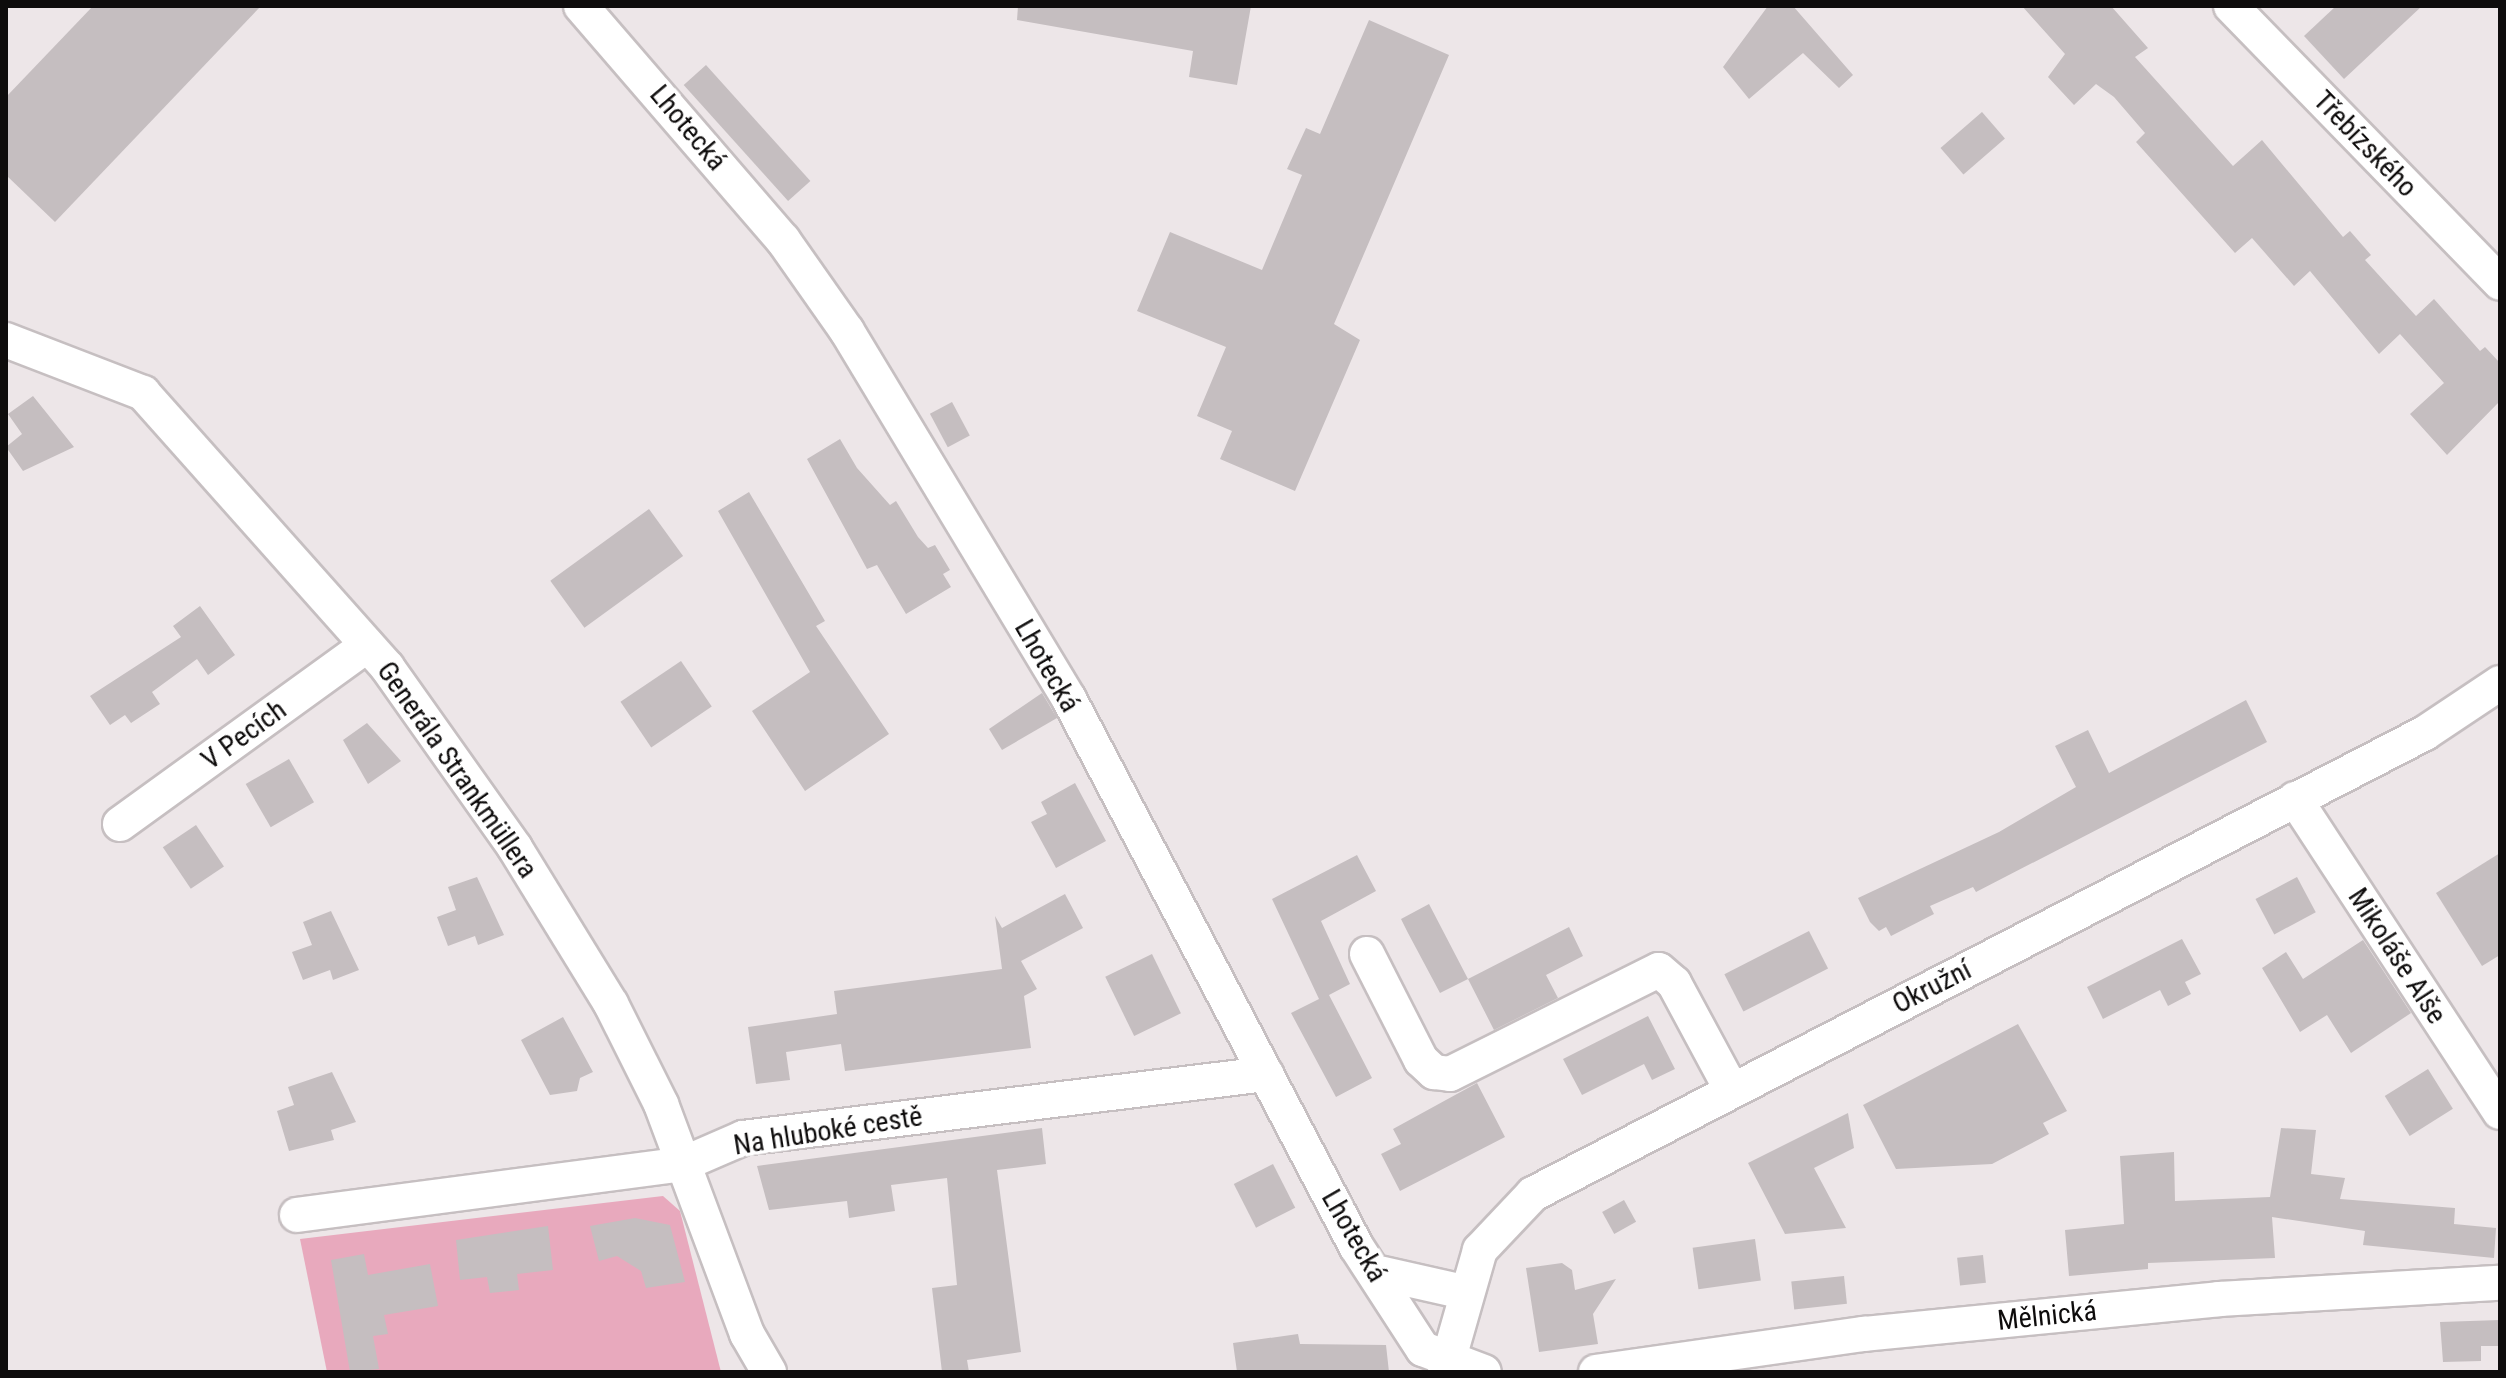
<!DOCTYPE html>
<html>
<head>
<meta charset="utf-8">
<style>
	body { margin:0 }
	#map { position:relative; width:2506px; height:1378px; overflow:hidden; background:#ede6e8; font-family:"Roboto Condensed",sans-serif }
	div>[style] { position:absolute }
	.green>* { inset:0; background:#e8a9bd }
	.building>* { inset:0; background:#c5bec0; transform-origin:0 0 }
	.roads { filter:drop-shadow(2px 0 #c6bfc1) drop-shadow(-2px 0 #c6bfc1) drop-shadow(0 2px #c6bfc1) drop-shadow(0 -2px #c6bfc1) }
	.minor>* { height:34px; margin:-17px; padding:0 17px; transform-origin:17px; border-radius:17px; background:#fff }
	span { translate:-50% -50%; white-space:nowrap; text-align:center; line-height:1.15; -webkit-text-stroke:7px #fff; paint-order:stroke }
	.street-label { font-size:28px; color:#0e0c0c }
	.frame { position:absolute; inset:0; border:8px solid #0e0c0c; pointer-events:none }
</style>
</head>
<body>
<div id="map">
	<div class="green">
		<i style="clip-path:polygon(663px 1196px,680px 1211px,721px 1372px,327px 1372px,300px 1239px)"></i>
	</div>
	<div class="building">
		<i style="clip-path:polygon(93px 6px,261px 6px,55px 222px,6px 175px,6px 97px)"></i>
		<i style="clip-path:polygon(1018px 6px,1251px 6px,1237px 85px,1189px 77px,1193px 51px,1017px 20px)"></i>
		<i style="clip-path:polygon(1768px 6px,1793px 6px,1853px 75px,1839px 88px,1803px 53px,1749px 99px,1723px 67px)"></i>
		<i style="clip-path:polygon(2022px 6px,2111px 6px,2148px 48px,2135px 57px,2233px 166px,2262px 140px,2343px 237px,2350px 231px,2371px 255px,2365px 260px,2416px 316px,2434px 299px,2480px 351px,2485px 347px,2500px 363px,2500px 401px,2447px 455px,2410px 414px,2444px 383px,2400px 334px,2379px 354px,2310px 271px,2294px 286px,2252px 238px,2235px 253px,2136px 142px,2145px 133px,2114px 97px,2096px 84px,2074px 105px,2048px 77px,2065px 54px)"></i>
		<i style="clip-path:polygon(2336px 6px,2422px 6px,2344px 79px,2304px 36px)"></i>
		<i style="clip-path:polygon(1369px 20px,1449px 55px,1334px 324px,1360px 340px,1295px 491px,1220px 459px,1232px 431px,1197px 416px,1226px 347px,1137px 311px,1170px 232px,1262px 270px,1302px 175px,1287px 169px,1306px 128px,1320px 134px)"></i>
		<i style="left:706px;top:65px;width:156px;height:30px;rotate:48deg"></i>
		<i style="left:1982px;top:112px;width:35px;height:55px;rotate:49deg"></i>
		<i style="clip-path:polygon(33px 396px,74px 447px,23px 471px,6px 447px,22px 434px,8px 414px)"></i>
		<i style="left:952px;top:402px;width:38px;height:25px;rotate:62deg"></i>
		<i style="clip-path:polygon(840px 439px,857px 468px,890px 505px,896px 501px,918px 537px,928px 548px,935px 545px,950px 570px,943px 574px,951px 587px,906px 614px,877px 565px,867px 569px,807px 459px)"></i>
		<i style="clip-path:polygon(749px 492px,825px 621px,816px 626px,889px 734px,805px 791px,752px 711px,810px 672px,718px 511px)"></i>
		<i style="left:649px;top:509px;width:58px;height:122px;rotate:54deg"></i>
		<i style="clip-path:polygon(200px 606px,235px 655px,208px 675px,197px 659px,152px 692px,160px 704px,131px 723px,125px 715px,110px 725px,90px 696px,181px 637px,173px 626px)"></i>
		<i style="left:681px;top:661px;width:55px;height:73px;rotate:56deg"></i>
		<i style="clip-path:polygon(1042px 693px,1057px 718px,1002px 750px,989px 729px)"></i>
		<i style="clip-path:polygon(2246px 700px,2267px 742px,1976px 892px,1973px 887px,1930px 906px,1934px 914px,1891px 936px,1886px 927px,1879px 931px,1870px 922px,1858px 898px,1999px 832px,2076px 787px,2055px 746px,2088px 730px,2109px 773px)"></i>
		<i style="clip-path:polygon(367px 723px,401px 761px,368px 784px,343px 740px)"></i>
		<i style="left:289px;top:759px;width:50px;height:50px;rotate:60deg"></i>
		<i style="clip-path:polygon(1075px 783px,1106px 841px,1056px 868px,1031px 822px,1047px 814px,1041px 802px)"></i>
		<i style="left:196px;top:825px;width:50px;height:40px;rotate:56deg"></i>
		<i style="clip-path:polygon(2500px 853px,2500px 955px,2482px 966px,2436px 893px)"></i>
		<i style="clip-path:polygon(1357px 855px,1376px 891px,1321px 921px,1350px 984px,1329px 995px,1372px 1078px,1336px 1097px,1291px 1013px,1319px 999px,1272px 899px)"></i>
		<i style="clip-path:polygon(477px 877px,504px 935px,478px 945px,475px 936px,448px 946px,437px 917px,456px 910px,448px 887px)"></i>
		<i style="left:2297px;top:877px;width:40px;height:47px;rotate:62deg"></i>
		<i style="clip-path:polygon(1065px 894px,1083px 928px,1021px 961px,1037px 989px,1024px 996px,1031px 1048px,845px 1071px,841px 1044px,786px 1052px,790px 1080px,756px 1084px,748px 1027px,837px 1014px,834px 991px,1002px 969px,995px 916px,1002px 928px)"></i>
		<i style="clip-path:polygon(1429px 904px,1468px 979px,1569px 927px,1583px 956px,1546px 975px,1558px 998px,1494px 1030px,1468px 979px,1440px 993px,1408px 933px,1401px 919px)"></i>
		<i style="clip-path:polygon(331px 911px,359px 970px,333px 980px,330px 970px,303px 980px,292px 952px,312px 945px,303px 922px)"></i>
		<i style="left:1809px;top:931px;width:42px;height:95px;rotate:63deg"></i>
		<i style="clip-path:polygon(2182px 939px,2201px 974px,2185px 982px,2191px 994px,2168px 1006px,2160px 990px,2103px 1019px,2087px 987px)"></i>
		<i style="clip-path:polygon(2363px 940px,2411px 1013px,2351px 1053px,2327px 1015px,2300px 1032px,2262px 968px,2286px 952px,2303px 979px)"></i>
		<i style="left:1152px;top:954px;width:66px;height:52px;rotate:64deg"></i>
		<i style="clip-path:polygon(1648px 1016px,1675px 1069px,1652px 1080px,1644px 1064px,1582px 1095px,1563px 1059px)"></i>
		<i style="clip-path:polygon(563px 1017px,593px 1072px,580px 1078px,577px 1091px,550px 1095px,521px 1040px)"></i>
		<i style="clip-path:polygon(2018px 1024px,2067px 1111px,2043px 1123px,2049px 1134px,1992px 1164px,1896px 1169px,1863px 1105px)"></i>
		<i style="left:2428px;top:1069px;width:47px;height:51px;rotate:58deg"></i>
		<i style="clip-path:polygon(332px 1072px,356px 1122px,331px 1130px,334px 1140px,289px 1151px,277px 1111px,294px 1105px,288px 1087px)"></i>
		<i style="clip-path:polygon(1477px 1083px,1505px 1137px,1400px 1191px,1381px 1154px,1401px 1144px,1393px 1129px)"></i>
		<i style="clip-path:polygon(1848px 1113px,1854px 1148px,1814px 1168px,1846px 1228px,1785px 1234px,1748px 1163px)"></i>
		<i style="clip-path:polygon(1042px 1128px,1046px 1164px,997px 1170px,1021px 1352px,967px 1360px,969px 1372px,942px 1372px,932px 1288px,957px 1285px,947px 1178px,891px 1185px,895px 1211px,849px 1218px,847px 1201px,769px 1210px,757px 1166px)"></i>
		<i style="clip-path:polygon(2281px 1128px,2316px 1130px,2311px 1174px,2345px 1178px,2340px 1199px,2455px 1208px,2454px 1224px,2496px 1228px,2494px 1258px,2363px 1245px,2365px 1231px,2272px 1217px,2275px 1258px,2148px 1263px,2148px 1269px,2069px 1276px,2065px 1230px,2124px 1224px,2120px 1156px,2174px 1152px,2175px 1201px,2270px 1197px)"></i>
		<i style="left:1273px;top:1164px;width:49px;height:44px;rotate:63deg"></i>
		<i style="left:1624px;top:1200px;width:25px;height:25px;rotate:61deg"></i>
		<i style="clip-path:polygon(635px 1218px,670px 1225px,685px 1282px,646px 1288px,641px 1271px,617px 1256px,599px 1261px,590px 1226px)"></i>
		<i style="clip-path:polygon(548px 1226px,553px 1270px,517px 1274px,519px 1290px,490px 1293px,487px 1277px,460px 1280px,456px 1240px)"></i>
		<i style="left:1755px;top:1239px;width:42px;height:63px;rotate:82deg"></i>
		<i style="clip-path:polygon(364px 1254px,368px 1275px,430px 1264px,438px 1306px,384px 1315px,388px 1334px,373px 1336px,379px 1369px,350px 1372px,331px 1260px)"></i>
		<i style="left:1983px;top:1255px;width:28px;height:26px;rotate:84deg"></i>
		<i style="clip-path:polygon(1562px 1263px,1572px 1270px,1575px 1290px,1616px 1279px,1593px 1314px,1598px 1344px,1539px 1352px,1526px 1268px)"></i>
		<i style="left:1844px;top:1276px;width:28px;height:53px;rotate:84deg"></i>
		<i style="clip-path:polygon(2500px 1320px,2500px 1346px,2481px 1346px,2481px 1361px,2443px 1362px,2440px 1322px)"></i>
		<i style="clip-path:polygon(1298px 1334px,1300px 1344px,1386px 1345px,1389px 1372px,1237px 1372px,1233px 1343px)"></i>
	</div>
	<div class="roads">
		<div class="minor">
			<i style="left:581px;top:6px;width:309px;rotate:49.2deg"></i>
			<i style="left:783px;top:240px;width:111px;rotate:54.9deg"></i>
			<i style="left:847px;top:331px;width:430px;rotate:58.9deg"></i>
			<i style="left:1069px;top:699px;width:618px;rotate:62.31deg"></i>
			<i style="left:1356px;top:1246px;width:123px;rotate:57deg"></i>
			<i style="left:1423px;top:1349px;width:65px;rotate:20.7deg"></i>
			<i style="left:2231px;top:6px;width:386px;rotate:45.8deg"></i>
			<i style="left:6px;top:340px;width:147px;rotate:21.1deg"></i>
			<i style="left:143px;top:393px;width:367px;rotate:48.3deg"></i>
			<i style="left:387px;top:667px;width:222px;rotate:54.7deg"></i>
			<i style="left:515px;top:848px;width:183px;rotate:58.4deg"></i>
			<i style="left:611px;top:1004px;width:112px;rotate:63.4deg"></i>
			<i style="left:661px;top:1104px;width:246px;rotate:69.5deg"></i>
			<i style="left:747px;top:1334px;width:44px;rotate:59.9deg"></i>
			<i style="left:2295px;top:799px;width:374px;rotate:56.8deg"></i>
			<i style="left:120px;top:824px;width:305px;rotate:-35.9deg"></i>
			<i style="left:1367px;top:954px;width:119px;rotate:63deg"></i>
			<i style="left:1421px;top:1060px;width:18px;rotate:43deg"></i>
			<i style="left:1434px;top:1072px;width:16px;rotate:7deg"></i>
			<i style="left:1450px;top:1074px;width:233px;rotate:-26.5deg"></i>
			<i style="left:1659px;top:970px;width:20px;rotate:41deg"></i>
			<i style="left:1674px;top:983px;width:118px;rotate:61.7deg"></i>
			<i style="left:297px;top:1215px;width:389px;rotate:-7.5deg"></i>
			<i style="left:683px;top:1164px;width:65px;rotate:-23.4deg"></i>
			<i style="left:743px;top:1138px;width:527px;rotate:-6.98deg"></i>
			<i style="left:1375px;top:1272px;width:91px;rotate:12.7deg"></i>
			<i style="left:1445px;top:1372px;width:127px;rotate:-74deg"></i>
			<i style="left:1480px;top:1250px;width:77px;rotate:-46.6deg"></i>
			<i style="left:1533px;top:1194px;width:1004px;rotate:-27.33deg"></i>
			<i style="left:2425px;top:733px;width:90px;rotate:-33.7deg"></i>
			<i style="left:1596px;top:1372px;width:271px;rotate:-8.1deg"></i>
			<i style="left:1864px;top:1334px;width:357px;rotate:-5.6deg"></i>
			<i style="left:2219px;top:1299px;width:281px;rotate:-3.3deg"></i>
		</div>
	</div>
	<div class="street-label">
		<span style="left:688px;top:128px;rotate:50deg">Lhotecká</span>
		<span style="left:2365px;top:144px;rotate:46deg">Třebízského</span>
		<span style="left:1047px;top:666px;rotate:60deg">Lhotecká</span>
		<span style="left:244px;top:735px;rotate:-36deg">V Pecích</span>
		<span style="left:457px;top:770px;rotate:55deg">Generála Strankmüllera</span>
		<span style="left:2397px;top:956px;rotate:57deg">Mikoláše Alše</span>
		<span style="left:1932px;top:987px;rotate:-27deg">Okružní</span>
		<span style="left:828px;top:1131px;rotate:-9deg">Na hluboké cestě</span>
		<span style="left:1354px;top:1236px;rotate:60deg">Lhotecká</span>
		<span style="left:2047px;top:1316px;rotate:-6deg">Mělnická</span>
	</div>
	<div class="frame"></div>
</div>
</body>
</html>
